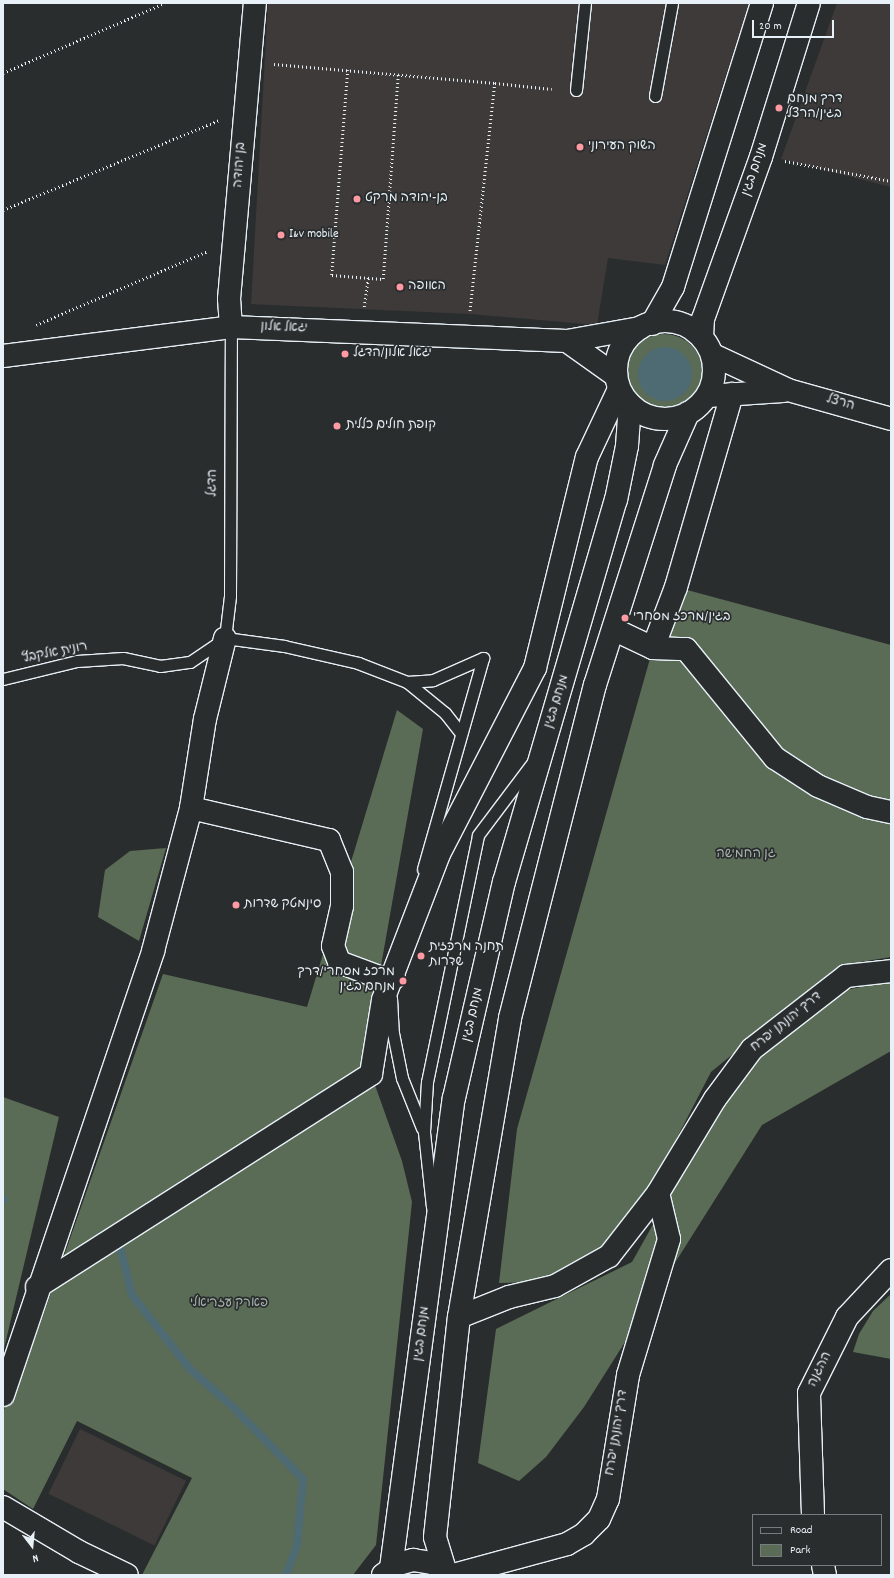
<!DOCTYPE html>
<html>
<head>
<meta charset="utf-8">
<style>
	body { margin:0 }
	#map { position:relative; width:894px; height:1578px; overflow:hidden; background:#2a2d2e; font-family:Dekko,"Playpen Sans Hebrew",sans-serif }
	div>[style] { position:absolute }
	.built>* { inset:0; background:#3d3a39; transform-origin:0 0 }
	.green>* { inset:0; background:#5b6c56 }
	.round { border-radius:50% }
	.water>* { inset:0; background:#4e6a73 }
	.stream>* { height:8px; margin:-4px; padding:0 4px; transform-origin:4px; border-radius:4px; background:#4e6a73 }
	.path>* { height:2.5px; margin-top:-1.25px; transform-origin:0; background:repeating-linear-gradient(90deg,#e8f1f8 0 1px,transparent 0 4px) }
	.roads { filter:drop-shadow(1px 0 #e8f1f8) drop-shadow(-1px 0 #e8f1f8) drop-shadow(0 1px #e8f1f8) drop-shadow(0 -1px #e8f1f8) }
	.lane>* { height:11px; margin:-5.5px; padding:0 5.5px; transform-origin:5.5px; border-radius:5.5px; background:#2a2d2e }
	.street>* { height:22px; margin:-11px; padding:0 11px; transform-origin:11px; border-radius:11px; background:#2a2d2e }
	.secondary>* { height:22px; margin:-11px; padding:0 11px; transform-origin:11px; border-radius:11px; background:#2a2d2e }
	.secondary>.ring { margin:-11px; padding:0; box-sizing:content-box; background:none; border:22px solid #2a2d2e; border-radius:50% }
	.dots>* { width:11px; height:11px; translate:-50% -50%; box-sizing:border-box; border:2px solid #2a2d2e; border-radius:50% }
	span { translate:-50% -50%; white-space:nowrap; text-align:center; line-height:1.15; -webkit-text-stroke:3.5px #2a2d2e; paint-order:stroke }
	.poi-label { font-size:13px; color:#e8f1f8 }
	.left { translate:0 -50%; text-align:left }
	.right { translate:-100% -50%; text-align:right }
	.street-label { font-size:13px; color:#e8f1f8 }
	.park-label { font-size:13px; color:#a9b5af }
	.frame { position:absolute; inset:0; border:4px solid #e8f1f8; pointer-events:none }
	.legend { position:absolute; left:752px; top:1514px; width:130px; height:52px; box-sizing:border-box; background:#2a2d2e; border:1px solid #767b7f; margin:0; padding:5px 7px; list-style:none; font-size:12px; color:#e8f1f8 }
	.legend li { display:flex; align-items:center; gap:8px; height:20px }
	.legend b { width:20px; border:1px solid #767b7f }
	.north { position:absolute; left:12px; top:1526px; width:40px; height:40px; -webkit-text-stroke:3px #2a2d2e; paint-order:stroke; rotate:164deg; font-size:11px; font-weight:700; line-height:16px; text-align:center; color:#e8f1f8 }
	.north::after { content:''; display:block; margin:auto; width:14px; height:18px; background:#e8f1f8; clip-path:polygon(50% 0,100% 100%,50% 72%,0 100%) }
	.scale { position:absolute; left:752px; top:20px; width:82px; height:18px; box-sizing:border-box; border:2px solid #e8f1f8; border-top:0; padding-left:5px; font-size:12px; line-height:14px; white-space:nowrap; color:#e8f1f8; -webkit-text-stroke:3px #2a2d2e; paint-order:stroke }
</style>
</head>
<body>
<div id="map">
	<div class="built">
		<i style="clip-path:polygon(268px 3px,749px 3px,665px 265px,608px 258px,597px 325px,470px 314px,251px 304px)"></i>
		<i style="clip-path:polygon(837px 3px,891px 3px,891px 187px,781px 159px)"></i>
		<i style="left:80px;top:1429px;width:118px;height:72px;rotate:26deg"></i>
	</div>
	<div class="green">
		<i class="round" style="left:625px;top:334px;width:78px;height:78px"></i>
		<i style="clip-path:polygon(676px 587px,891px 645px,891px 957px,841px 965px,711px 1072px,642px 1205px,606px 1244px,546px 1282px,499px 1283px,517px 1129px,653px 648px)"></i>
		<i style="clip-path:polygon(397px 710px,423px 729px,379px 977px,371px 1074px,402px 1161px,412px 1202px,376px 1545px,353px 1575px,142px 1575px,192px 1478px,77px 1421px,33px 1509px,3px 1489px,3px 1412px,27px 1361px,163px 974px,307px 1007px)"></i>
		<i style="clip-path:polygon(166px 848px,139px 941px,98px 917px,105px 870px,130px 851px)"></i>
		<i style="clip-path:polygon(891px 981px,891px 1051px,762px 1125px,584px 1407px,546px 1457px,519px 1481px,478px 1463px,496px 1329px,632px 1262px,722px 1101px,768px 1046px,846px 990px)"></i>
		<i style="clip-path:polygon(3px 1097px,59px 1117px,3px 1353px)"></i>
		<i style="clip-path:polygon(891px 1294px,891px 1359px,853px 1352px,859px 1334px,873px 1311px)"></i>
	</div>
	<div class="water">
		<i class="round" style="left:638px;top:347px;width:54px;height:54px"></i>
	</div>
	<div class="stream">
		<i style="left:3px;top:1199px;width:1px;rotate:45deg"></i>
		<i style="left:118px;top:1238px;width:59px;rotate:76.2deg"></i>
		<i style="left:132px;top:1295px;width:94px;rotate:51.9deg"></i>
		<i style="left:190px;top:1369px;width:57px;rotate:41.5deg"></i>
		<i style="left:233px;top:1407px;width:100px;rotate:45.8deg"></i>
		<i style="left:303px;top:1479px;width:67px;rotate:95.1deg"></i>
		<i style="left:297px;top:1546px;width:31px;rotate:111deg"></i>
	</div>
	<div class="path">
		<i style="left:274px;top:64px;width:222px;rotate:4.9deg"></i>
		<i style="left:495px;top:83px;width:231px;rotate:96.2deg"></i>
		<i style="left:348px;top:70px;width:206px;rotate:94.5deg"></i>
		<i style="left:332px;top:275px;width:51px;rotate:4.5deg"></i>
		<i style="left:383px;top:279px;width:207px;rotate:-85.8deg"></i>
		<i style="left:3px;top:73px;width:176px;rotate:-23.4deg"></i>
		<i style="left:495px;top:83px;width:57px;rotate:6deg"></i>
		<i style="left:785px;top:161px;width:108px;rotate:10.7deg"></i>
		<i style="left:3px;top:210px;width:234px;rotate:-22.6deg"></i>
		<i style="left:364px;top:307px;width:30px;rotate:-82deg"></i>
		<i style="left:36px;top:325px;width:187px;rotate:-23.3deg"></i>
	</div>
	<div class="roads">
		<div class="lane">
			<i style="left:576px;top:90px;width:87px;rotate:-84.1deg"></i>
			<i style="left:655px;top:96px;width:95px;rotate:-79.6deg"></i>
			<i style="left:225px;top:638px;width:42px;rotate:-83.2deg"></i>
			<i style="left:230px;top:596px;width:269px;rotate:-89.8deg"></i>
			<i style="left:225px;top:638px;width:60px;rotate:7.7deg"></i>
			<i style="left:284px;top:646px;width:76px;rotate:12.9deg"></i>
			<i style="left:358px;top:663px;width:53px;rotate:21.2deg"></i>
			<i style="left:407px;top:682px;width:49px;rotate:39.2deg"></i>
			<i style="left:445px;top:713px;width:24px;rotate:52deg"></i>
			<i style="left:3px;top:679px;width:76px;rotate:-13.7deg"></i>
			<i style="left:77px;top:661px;width:46px;rotate:-3.7deg"></i>
			<i style="left:123px;top:658px;width:38px;rotate:12deg"></i>
			<i style="left:160px;top:666px;width:30px;rotate:-8deg"></i>
			<i style="left:190px;top:662px;width:41px;rotate:-34.1deg"></i>
			<i style="left:407px;top:682px;width:26px;rotate:-4deg"></i>
			<i style="left:433px;top:680px;width:55px;rotate:-23.7deg"></i>
			<i style="left:423px;top:869px;width:219px;rotate:-74.1deg"></i>
			<i style="left:391px;top:998px;width:35px;rotate:87deg"></i>
			<i style="left:393px;top:1033px;width:46px;rotate:78.7deg"></i>
			<i style="left:402px;top:1078px;width:54px;rotate:68.2deg"></i>
			<i style="left:432px;top:1207px;width:75px;rotate:-96.1deg"></i>
			<i style="left:424px;top:1132px;width:50px;rotate:-86.6deg"></i>
			<i style="left:427px;top:1082px;width:252px;rotate:-78.3deg"></i>
			<i style="left:478px;top:835px;width:91px;rotate:-53deg"></i>
		</div>
		<div class="street">
			<i style="left:231px;top:327px;width:28px;rotate:-94deg"></i>
			<i style="left:229px;top:299px;width:297px;rotate:-85deg"></i>
			<i style="left:615px;top:630px;width:42px;rotate:25.3deg"></i>
			<i style="left:653px;top:648px;width:33px;rotate:2deg"></i>
			<i style="left:686px;top:649px;width:141px;rotate:50.8deg"></i>
			<i style="left:775px;top:758px;width:51px;rotate:33.1deg"></i>
			<i style="left:818px;top:786px;width:53px;rotate:23.2deg"></i>
			<i style="left:867px;top:807px;width:25px;rotate:12deg"></i>
			<i style="left:653px;top:648px;width:65px;rotate:-69.3deg"></i>
			<i style="left:676px;top:587px;width:201px;rotate:-73.8deg"></i>
			<i style="left:191px;top:808px;width:142px;rotate:13.1deg"></i>
			<i style="left:329px;top:840px;width:35px;rotate:68deg"></i>
			<i style="left:342px;top:872px;width:34px;rotate:90deg"></i>
			<i style="left:342px;top:906px;width:41px;rotate:102.7deg"></i>
			<i style="left:333px;top:946px;width:17px;rotate:69deg"></i>
			<i style="left:339px;top:962px;width:43px;rotate:20.6deg"></i>
			<i style="left:379px;top:977px;width:15px;rotate:4deg"></i>
			<i style="left:37px;top:1287px;width:396px;rotate:-32.5deg"></i>
			<i style="left:371px;top:1074px;width:75px;rotate:-80.8deg"></i>
			<i style="left:383px;top:1000px;width:156px;rotate:-69deg"></i>
			<i style="left:439px;top:854px;width:209px;rotate:-62.7deg"></i>
			<i style="left:535px;top:668px;width:217px;rotate:-76.2deg"></i>
			<i style="left:587px;top:457px;width:75px;rotate:-64.8deg"></i>
			<i style="left:459px;top:1317px;width:54px;rotate:-21.8deg"></i>
			<i style="left:509px;top:1297px;width:47px;rotate:-13.4deg"></i>
			<i style="left:555px;top:1286px;width:62px;rotate:-29.1deg"></i>
			<i style="left:609px;top:1256px;width:80px;rotate:-52.1deg"></i>
			<i style="left:3px;top:1395px;width:469px;rotate:-71.3deg"></i>
			<i style="left:153px;top:951px;width:148px;rotate:-75.1deg"></i>
			<i style="left:191px;top:808px;width:90px;rotate:-81.1deg"></i>
			<i style="left:205px;top:719px;width:83px;rotate:-76.1deg"></i>
			<i style="left:3px;top:1507px;width:88px;rotate:30.6deg"></i>
			<i style="left:79px;top:1552px;width:53px;rotate:25.6deg"></i>
			<i style="left:813px;top:1515px;width:122px;rotate:-91.9deg"></i>
			<i style="left:809px;top:1393px;width:85px;rotate:-63.4deg"></i>
			<i style="left:847px;top:1317px;width:64px;rotate:-46.9deg"></i>
			<i style="left:823px;top:1565px;width:10px;rotate:79deg"></i>
			<i style="left:453px;top:1575px;width:118px;rotate:-15.2deg"></i>
			<i style="left:567px;top:1544px;width:20px;rotate:-30deg"></i>
			<i style="left:584px;top:1534px;width:21px;rotate:-45deg"></i>
			<i style="left:599px;top:1519px;width:22px;rotate:-66deg"></i>
			<i style="left:608px;top:1499px;width:126px;rotate:-80.8deg"></i>
			<i style="left:628px;top:1375px;width:142px;rotate:-73.2deg"></i>
			<i style="left:669px;top:1239px;width:47px;rotate:-103.4deg"></i>
			<i style="left:658px;top:1193px;width:110px;rotate:-58.8deg"></i>
			<i style="left:715px;top:1099px;width:62px;rotate:-53.5deg"></i>
			<i style="left:752px;top:1049px;width:119px;rotate:-37.8deg"></i>
			<i style="left:846px;top:976px;width:45px;rotate:-6.3deg"></i>
		</div>
		<div class="secondary">
			<i class="ring" style="left:616px;top:321px;width:76px;height:76px"></i>
			<i style="left:652px;top:324px;width:43px;rotate:-60.4deg"></i>
			<i style="left:673px;top:287px;width:298px;rotate:-72.6deg"></i>
			<i style="left:702px;top:337px;width:18px;rotate:-87deg"></i>
			<i style="left:703px;top:319px;width:172px;rotate:-70.3deg"></i>
			<i style="left:761px;top:157px;width:161px;rotate:-72.7deg"></i>
			<i style="left:567px;top:341px;width:60px;rotate:35.5deg"></i>
			<i style="left:713px;top:355px;width:83px;rotate:25deg"></i>
			<i style="left:788px;top:390px;width:107px;rotate:15.7deg"></i>
			<i style="left:3px;top:356px;width:230px;rotate:-7.2deg"></i>
			<i style="left:231px;top:327px;width:336px;rotate:2.4deg"></i>
			<i style="left:567px;top:341px;width:74px;rotate:-10.1deg"></i>
			<i style="left:708px;top:396px;width:75px;rotate:-3.8deg"></i>
			<i style="left:391px;top:1568px;width:474px;rotate:-82.4deg"></i>
			<i style="left:454px;top:1098px;width:222px;rotate:-77deg"></i>
			<i style="left:504px;top:882px;width:398px;rotate:-73.7deg"></i>
			<i style="left:616px;top:500px;width:55px;rotate:-78.5deg"></i>
			<i style="left:627px;top:446px;width:42px;rotate:-85.9deg"></i>
			<i style="left:445px;top:1570px;width:34px;rotate:-107deg"></i>
			<i style="left:435px;top:1537px;width:221px;rotate:-83.8deg"></i>
			<i style="left:459px;top:1317px;width:303px;rotate:-80.3deg"></i>
			<i style="left:510px;top:1018px;width:344px;rotate:-75.7deg"></i>
			<i style="left:595px;top:685px;width:231px;rotate:-72.3deg"></i>
			<i style="left:665px;top:465px;width:57px;rotate:-66.1deg"></i>
			<i style="left:383px;top:1575px;width:19px;rotate:-36deg"></i>
			<i style="left:398px;top:1564px;width:16px;rotate:-15deg"></i>
			<i style="left:413px;top:1560px;width:20px;rotate:9deg"></i>
			<i style="left:433px;top:1563px;width:20px;rotate:33deg"></i>
		</div>
	</div>
	<div class="dots">
		<i style="left:779px;top:108px;background:#ff9aa2"></i>
		<i style="left:580px;top:147px;background:#ff9aa2"></i>
		<i style="left:357px;top:199px;background:#ff9aa2"></i>
		<i style="left:281px;top:235px;background:#ff9aa2"></i>
		<i style="left:400px;top:287px;background:#ff9aa2"></i>
		<i style="left:345px;top:354px;background:#ff9aa2"></i>
		<i style="left:337px;top:426px;background:#ff9aa2"></i>
		<i style="left:625px;top:618px;background:#ff9aa2"></i>
		<i style="left:236px;top:905px;background:#ff9aa2"></i>
		<i style="left:421px;top:956px;background:#ff9aa2"></i>
		<i style="left:403px;top:981px;background:#ff9aa2"></i>
	</div>
	<div class="poi-label">
		<span class="left" style="left:787px;top:108px">דרך מנחם<br>בגין/הרצל</span>
		<span class="left" style="left:588px;top:147px">השוק העירוני</span>
		<span class="left" style="left:365px;top:199px">בן-יהודה מרקט</span>
		<span class="left" style="left:289px;top:235px">I&amp;v mobile</span>
		<span class="left" style="left:408px;top:287px">האופה</span>
		<span class="left" style="left:353px;top:354px">יגאל אלון/הדגל</span>
		<span class="left" style="left:346px;top:426px">קופת חולים כללית</span>
		<span class="left" style="left:633px;top:618px">בגין/מרכז מסחרי</span>
		<span class="left" style="left:244px;top:905px">סינמטק שדרות</span>
		<span class="left" style="left:429px;top:956px">תחנה מרכזית<br>שדרות</span>
		<span class="right" style="left:395px;top:981px">מרכז מסחרי/דרך<br>מנחם בגין</span>
	</div>
	<div class="street-label">
		<span style="left:241px;top:165px;rotate:-86deg">בן יהודה</span>
		<span style="left:756px;top:170px;rotate:-71deg">מנחם בגין</span>
		<span style="left:284px;top:329px;rotate:2deg">יגאל אלון</span>
		<span style="left:840px;top:404px;rotate:15deg">הרצל</span>
		<span style="left:214px;top:483px;rotate:-89deg">הדגל</span>
		<span style="left:55px;top:654px;rotate:-11deg">רונית אלקבץ</span>
		<span style="left:558px;top:702px;rotate:-73deg">מנחם בגין</span>
		<span style="left:474px;top:1015px;rotate:-77deg">מנחם בגין</span>
		<span style="left:787px;top:1023px;rotate:-39deg">דרך יהונתן יפרח</span>
		<span style="left:423px;top:1334px;rotate:-83deg">מנחם בגין</span>
		<span style="left:821px;top:1370px;rotate:-64deg">ההגנה</span>
		<span style="left:618px;top:1433px;rotate:-81deg">דרך יהונתן יפרח</span>
	</div>
	<div class="park-label">
		<span style="left:746px;top:855px">גן החמישה</span>
		<span style="left:229px;top:1304px">פארק עזריאלי</span>
	</div>
	<div class="frame"></div>
	<ul class="legend">
	<li><b style="height:5px;background:#2a2d2e"></b>Road</li>
	<li><b style="height:11px;background:#5b6c56"></b>Park</li>
	</ul>
	<div class="north">N</div>
	<div class="scale">20 m</div>
</div>
</body>
</html>
